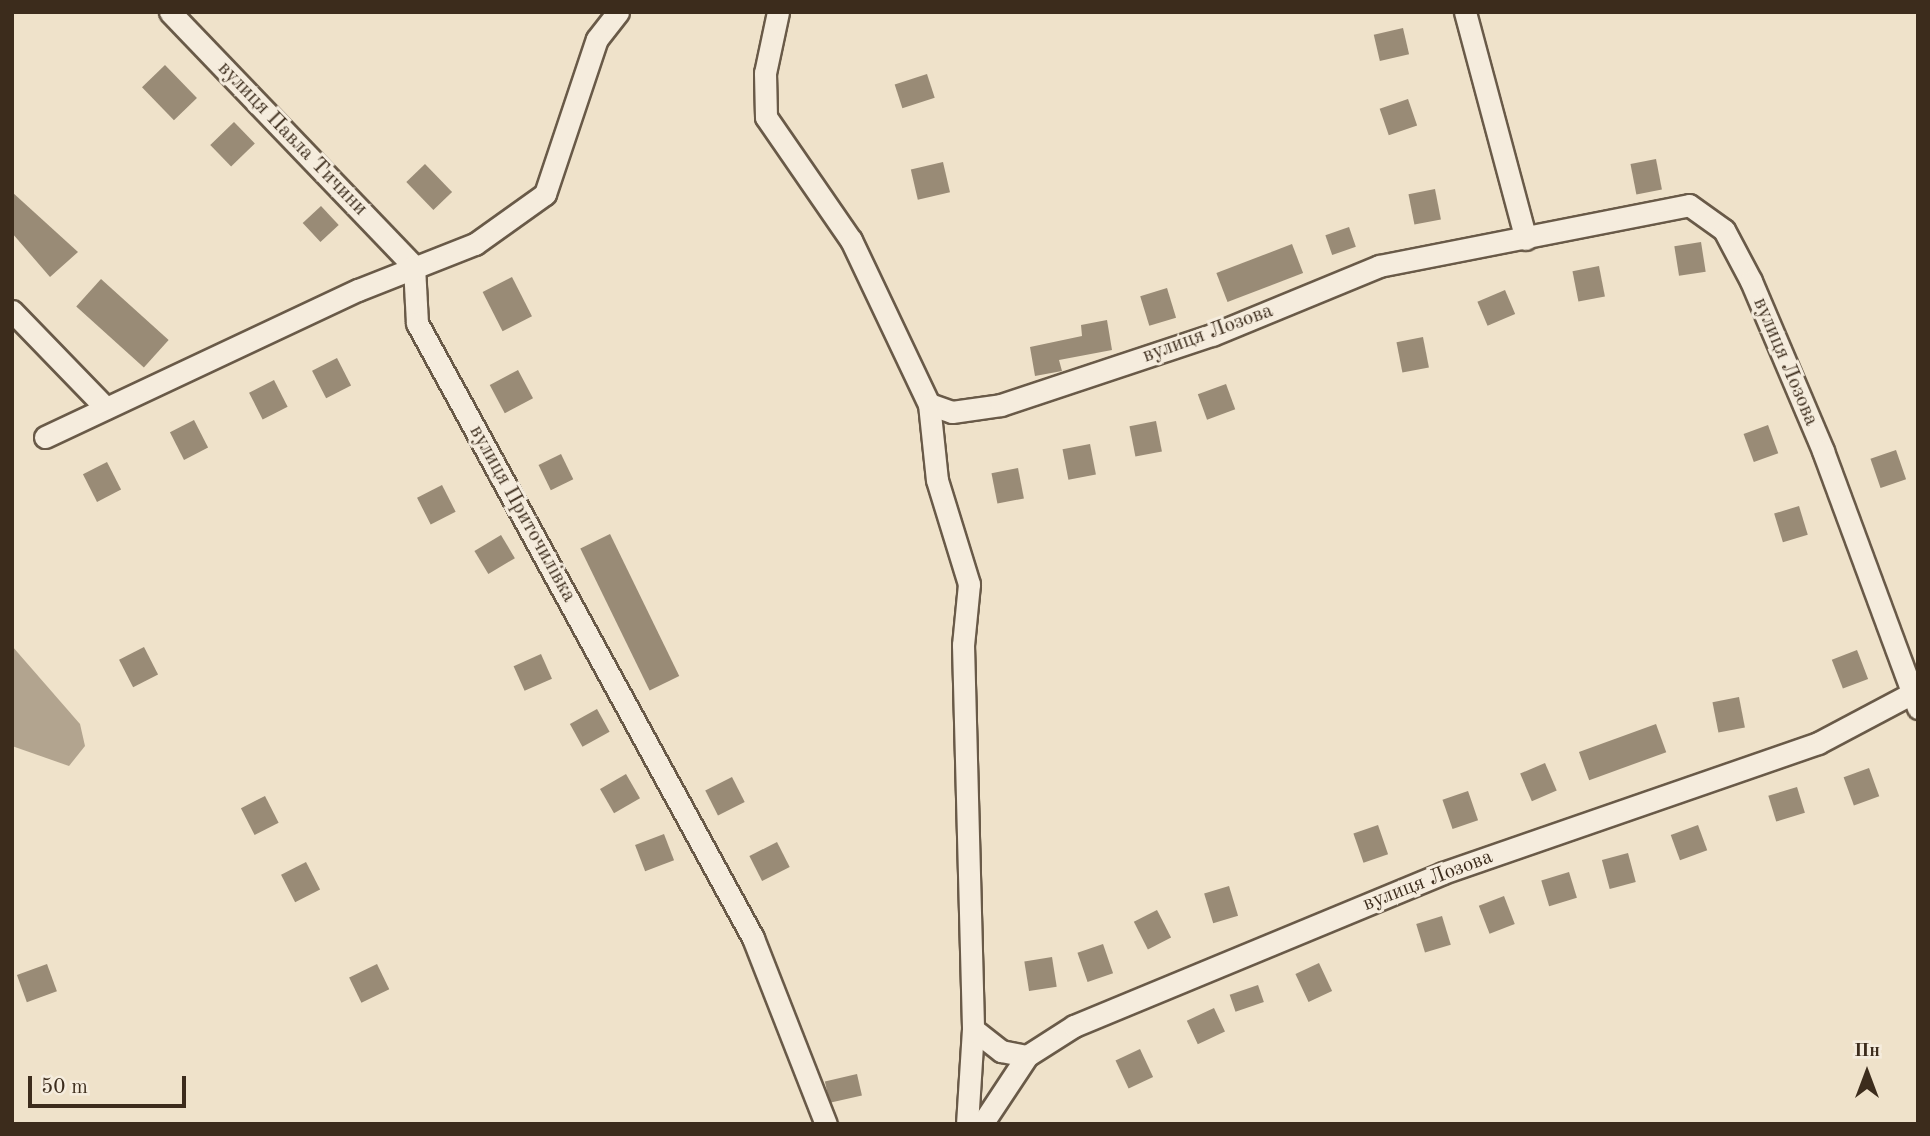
<!DOCTYPE html>
<html>
<head>
<meta charset="utf-8">
<style>
	body { margin:0 }
	#map { position:relative; width:1930px; height:1136px; overflow:hidden; background:#efe2ca; font-family:"Old Standard TT",serif }
	div>[style] { position:absolute }
	.water>* { inset:0; background:#b2a48f }
	.building>* { inset:0; background:#998b76; transform-origin:0 0 }
	.roads { filter:drop-shadow(2px 0 #695a48) drop-shadow(-2px 0 #695a48) drop-shadow(0 2px #695a48) drop-shadow(0 -2px #695a48) }
	.minor>* { height:21px; margin:-10.5px; padding:0 10.5px; transform-origin:10.5px; border-radius:10.5px; background:#f5ecdd }
	span { translate:-50% -50%; white-space:nowrap; text-align:center; line-height:1.15; -webkit-text-stroke:6px #f5ecdd; paint-order:stroke }
	.street-label { font-size:21px; color:#3c2c1c }
	.frame { position:absolute; inset:0; border:14px solid #3c2c1c; pointer-events:none }
	.north { position:absolute; left:1832px; top:1038px; width:70px; height:70px; -webkit-text-stroke:5px #f5ecdd; paint-order:stroke; rotate:0deg; font-size:19px; font-weight:700; line-height:28px; text-align:center; color:#3c2c1c }
	.north::after { content:''; display:block; margin:auto; width:24px; height:32px; background:#3c2c1c; clip-path:polygon(50% 0,100% 100%,50% 72%,0 100%) }
	.scale { position:absolute; left:28px; top:1076px; width:158px; height:32px; box-sizing:border-box; border:4px solid #3c2c1c; border-top:0; padding-left:9px; font-size:21px; line-height:24px; white-space:nowrap; color:#3c2c1c; -webkit-text-stroke:5px #f5ecdd; paint-order:stroke }
</style>
</head>
<body>
<div id="map">
	<div class="water">
		<i style="clip-path:polygon(12px 646px,80px 724px,85px 746px,69px 766px,12px 746px)"></i>
	</div>
	<div class="building">
		<i style="left:1403px;top:28px;width:27px;height:30px;rotate:77deg"></i>
		<i style="left:165px;top:65px;width:46px;height:32px;rotate:46deg"></i>
		<i style="left:927px;top:74px;width:25px;height:34px;rotate:72deg"></i>
		<i style="left:1408px;top:99px;width:28px;height:30px;rotate:71deg"></i>
		<i style="left:234px;top:122px;width:30px;height:33px;rotate:46deg"></i>
		<i style="left:1656px;top:159px;width:31px;height:26px;rotate:79deg"></i>
		<i style="left:943px;top:162px;width:31px;height:33px;rotate:77deg"></i>
		<i style="left:425px;top:164px;width:39px;height:26px;rotate:46deg"></i>
		<i style="left:1435px;top:189px;width:31px;height:27px;rotate:79deg"></i>
		<i style="clip-path:polygon(12px 192px,78px 252px,50px 277px,12px 233px)"></i>
		<i style="left:321px;top:206px;width:26px;height:25px;rotate:47deg"></i>
		<i style="left:1349px;top:227px;width:21px;height:25px;rotate:71deg"></i>
		<i style="left:1701px;top:242px;width:30px;height:27px;rotate:81deg"></i>
		<i style="left:1292px;top:244px;width:31px;height:81px;rotate:69deg"></i>
		<i style="left:1599px;top:266px;width:31px;height:27px;rotate:79deg"></i>
		<i style="left:512px;top:277px;width:44px;height:33px;rotate:63deg"></i>
		<i style="left:101px;top:279px;width:91px;height:37px;rotate:42deg"></i>
		<i style="left:1167px;top:288px;width:31px;height:28px;rotate:73deg"></i>
		<i style="left:1505px;top:290px;width:26px;height:30px;rotate:67deg"></i>
		<i style="clip-path:polygon(1107px 320px,1112px 350px,1059px 360px,1062px 371px,1035px 376px,1030px 347px,1082px 336px,1081px 325px)"></i>
		<i style="left:1423px;top:337px;width:31px;height:27px;rotate:79deg"></i>
		<i style="left:337px;top:358px;width:31px;height:28px;rotate:63deg"></i>
		<i style="left:518px;top:370px;width:32px;height:32px;rotate:62deg"></i>
		<i style="left:274px;top:380px;width:30px;height:28px;rotate:63deg"></i>
		<i style="left:1226px;top:384px;width:27px;height:30px;rotate:70deg"></i>
		<i style="left:194px;top:420px;width:31px;height:27px;rotate:63deg"></i>
		<i style="left:1156px;top:421px;width:31px;height:27px;rotate:79deg"></i>
		<i style="left:1768px;top:425px;width:30px;height:26px;rotate:70deg"></i>
		<i style="left:1090px;top:444px;width:31px;height:28px;rotate:79deg"></i>
		<i style="left:1896px;top:450px;width:31px;height:27px;rotate:71deg"></i>
		<i style="left:561px;top:454px;width:28px;height:25px;rotate:64deg"></i>
		<i style="left:107px;top:462px;width:31px;height:27px;rotate:63deg"></i>
		<i style="left:1018px;top:468px;width:31px;height:27px;rotate:79deg"></i>
		<i style="left:442px;top:485px;width:30px;height:28px;rotate:63deg"></i>
		<i style="left:1799px;top:506px;width:30px;height:26px;rotate:73deg"></i>
		<i style="left:610px;top:534px;width:158px;height:33px;rotate:64deg"></i>
		<i style="left:501px;top:535px;width:27px;height:31px;rotate:59deg"></i>
		<i style="left:144px;top:647px;width:31px;height:28px;rotate:63deg"></i>
		<i style="left:1857px;top:650px;width:31px;height:27px;rotate:69deg"></i>
		<i style="left:541px;top:654px;width:27px;height:30px;rotate:66deg"></i>
		<i style="left:1739px;top:697px;width:31px;height:27px;rotate:79deg"></i>
		<i style="left:597px;top:709px;width:26px;height:31px;rotate:61deg"></i>
		<i style="left:1656px;top:724px;width:30px;height:82px;rotate:70deg"></i>
		<i style="left:1545px;top:763px;width:30px;height:27px;rotate:67deg"></i>
		<i style="left:1869px;top:768px;width:30px;height:27px;rotate:70deg"></i>
		<i style="left:626px;top:774px;width:28px;height:30px;rotate:60deg"></i>
		<i style="left:732px;top:777px;width:28px;height:30px;rotate:63deg"></i>
		<i style="left:1797px;top:787px;width:27px;height:30px;rotate:73deg"></i>
		<i style="left:1468px;top:791px;width:31px;height:27px;rotate:71deg"></i>
		<i style="left:265px;top:796px;width:30px;height:27px;rotate:63deg"></i>
		<i style="left:1378px;top:825px;width:31px;height:26px;rotate:71deg"></i>
		<i style="left:1698px;top:825px;width:27px;height:29px;rotate:70deg"></i>
		<i style="left:664px;top:834px;width:28px;height:31px;rotate:69deg"></i>
		<i style="left:777px;top:842px;width:28px;height:31px;rotate:63deg"></i>
		<i style="left:1628px;top:853px;width:30px;height:27px;rotate:75deg"></i>
		<i style="left:306px;top:862px;width:31px;height:28px;rotate:63deg"></i>
		<i style="left:1569px;top:872px;width:27px;height:29px;rotate:73deg"></i>
		<i style="left:1229px;top:886px;width:31px;height:26px;rotate:73deg"></i>
		<i style="left:1504px;top:896px;width:30px;height:27px;rotate:69deg"></i>
		<i style="left:1157px;top:910px;width:31px;height:26px;rotate:63deg"></i>
		<i style="left:1442px;top:916px;width:30px;height:27px;rotate:73deg"></i>
		<i style="left:1103px;top:944px;width:31px;height:27px;rotate:71deg"></i>
		<i style="left:1052px;top:957px;width:30px;height:28px;rotate:81deg"></i>
		<i style="left:1319px;top:963px;width:31px;height:26px;rotate:65deg"></i>
		<i style="left:47px;top:964px;width:29px;height:32px;rotate:70deg"></i>
		<i style="left:377px;top:964px;width:28px;height:31px;rotate:64deg"></i>
		<i style="left:1258px;top:985px;width:18px;height:30px;rotate:71deg"></i>
		<i style="left:1214px;top:1008px;width:26px;height:30px;rotate:65deg"></i>
		<i style="left:1140px;top:1049px;width:31px;height:27px;rotate:65deg"></i>
		<i style="left:857px;top:1074px;width:22px;height:33px;rotate:77deg"></i>
	</div>
	<div class="roads">
		<div class="minor">
			<i style="left:170px;top:12px;width:352px;rotate:46.2deg"></i>
			<i style="left:778px;top:12px;width:62px;rotate:102deg"></i>
			<i style="left:765px;top:73px;width:44px;rotate:88.7deg"></i>
			<i style="left:766px;top:117px;width:150px;rotate:55.4deg"></i>
			<i style="left:851px;top:240px;width:182px;rotate:64.6deg"></i>
			<i style="left:929px;top:404px;width:76px;rotate:84deg"></i>
			<i style="left:937px;top:480px;width:109px;rotate:72.9deg"></i>
			<i style="left:969px;top:584px;width:61px;rotate:95.6deg"></i>
			<i style="left:963px;top:645px;width:384px;rotate:88.5deg"></i>
			<i style="left:973px;top:1029px;width:95px;rotate:93.6deg"></i>
			<i style="left:1465px;top:12px;width:235px;rotate:75deg"></i>
			<i style="left:414px;top:266px;width:57px;rotate:87deg"></i>
			<i style="left:417px;top:323px;width:701px;rotate:61.35deg"></i>
			<i style="left:753px;top:938px;width:200px;rotate:68.6deg"></i>
			<i style="left:12px;top:311px;width:135px;rotate:45.9deg"></i>
			<i style="left:929px;top:404px;width:24px;rotate:19deg"></i>
			<i style="left:952px;top:412px;width:49px;rotate:-8.1deg"></i>
			<i style="left:1001px;top:405px;width:222px;rotate:-18.4deg"></i>
			<i style="left:1212px;top:335px;width:181px;rotate:-22.4deg"></i>
			<i style="left:1379px;top:266px;width:316px;rotate:-11.1deg"></i>
			<i style="left:1689px;top:205px;width:43px;rotate:35.5deg"></i>
			<i style="left:1724px;top:230px;width:58px;rotate:62.1deg"></i>
			<i style="left:1751px;top:281px;width:185px;rotate:67deg"></i>
			<i style="left:1823px;top:451px;width:274px;rotate:69.7deg"></i>
			<i style="left:45px;top:437px;width:346px;rotate:-25.2deg"></i>
			<i style="left:358px;top:290px;width:126px;rotate:-21.5deg"></i>
			<i style="left:475px;top:244px;width:86px;rotate:-35.5deg"></i>
			<i style="left:545px;top:194px;width:163px;rotate:-71.5deg"></i>
			<i style="left:597px;top:39px;width:34px;rotate:-52deg"></i>
			<i style="left:973px;top:1029px;width:36px;rotate:38deg"></i>
			<i style="left:1001px;top:1051px;width:26px;rotate:11deg"></i>
			<i style="left:982px;top:1124px;width:82px;rotate:-56.5deg"></i>
			<i style="left:1027px;top:1056px;width:56px;rotate:-32.6deg"></i>
			<i style="left:1074px;top:1026px;width:399px;rotate:-22.5deg"></i>
			<i style="left:1443px;top:873px;width:397px;rotate:-19.1deg"></i>
			<i style="left:1818px;top:743px;width:113px;rotate:-27.9deg"></i>
		</div>
	</div>
	<div class="street-label">
		<span style="left:292px;top:139px;rotate:46deg">вулиця Павла Тичини</span>
		<span style="left:1208px;top:334px;rotate:-20deg">вулиця Лозова</span>
		<span style="left:1785px;top:362px;rotate:67deg">вулиця Лозова</span>
		<span style="left:522px;top:514px;rotate:61deg">вулиця Приточилівка</span>
		<span style="left:1428px;top:881px;rotate:-21deg">вулиця Лозова</span>
	</div>
	<div class="frame"></div>
	<div class="north">Пн</div>
	<div class="scale">50 m</div>
</div>
</body>
</html>
